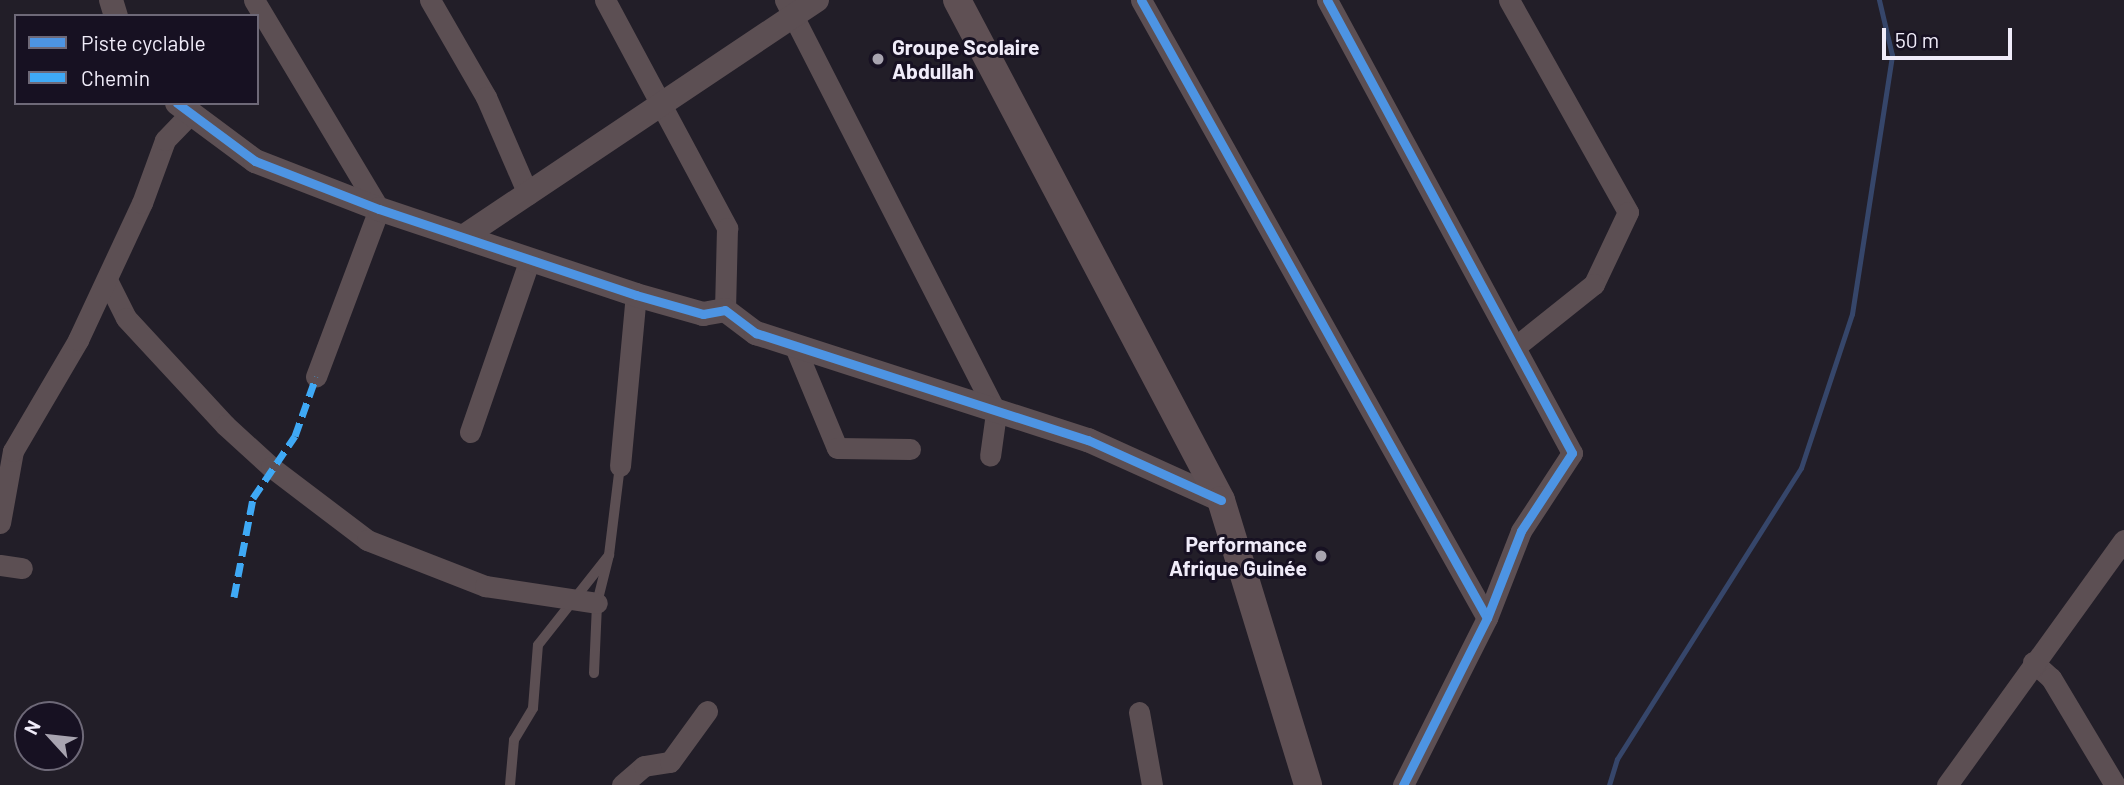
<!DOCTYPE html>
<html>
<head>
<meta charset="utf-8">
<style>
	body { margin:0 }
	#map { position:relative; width:2124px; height:785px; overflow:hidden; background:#221e28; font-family:Barlow,sans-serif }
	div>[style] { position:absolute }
	.stream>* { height:5px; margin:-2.5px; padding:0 2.5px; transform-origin:2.5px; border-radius:2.5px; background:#36466a }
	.service>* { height:10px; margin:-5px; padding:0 5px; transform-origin:5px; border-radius:5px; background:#5c4f53 }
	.minor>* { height:21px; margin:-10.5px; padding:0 10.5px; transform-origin:10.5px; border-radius:10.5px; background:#5c4f53 }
	.tertiary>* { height:24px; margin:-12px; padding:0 12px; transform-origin:12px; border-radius:12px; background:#5c4f53 }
	.secondary>* { height:28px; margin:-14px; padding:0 14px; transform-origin:14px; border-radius:14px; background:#5f5054 }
	.quiet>* { height:7px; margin-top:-3.5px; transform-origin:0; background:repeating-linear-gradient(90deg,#3fa9f5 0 14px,transparent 0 21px) }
	.cycleway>* { height:9px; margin:-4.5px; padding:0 4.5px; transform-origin:4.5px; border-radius:4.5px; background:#4d94e3 }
	.dots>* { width:19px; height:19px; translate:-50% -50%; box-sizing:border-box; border:4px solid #171122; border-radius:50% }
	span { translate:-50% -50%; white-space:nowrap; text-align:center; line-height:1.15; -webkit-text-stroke:6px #171122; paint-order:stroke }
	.poi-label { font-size:21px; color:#f0ecf9; font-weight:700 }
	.left { translate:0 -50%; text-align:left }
	.right { translate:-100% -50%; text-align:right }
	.legend { position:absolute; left:14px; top:14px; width:245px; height:91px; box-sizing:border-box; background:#171122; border:2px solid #6e6978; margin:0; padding:9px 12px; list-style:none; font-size:21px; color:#f0ecf9 }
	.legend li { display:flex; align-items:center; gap:14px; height:35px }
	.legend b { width:35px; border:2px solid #6e6978 }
	.north { position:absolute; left:14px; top:701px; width:70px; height:70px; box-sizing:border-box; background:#171122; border:2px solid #6e6978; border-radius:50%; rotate:297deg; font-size:19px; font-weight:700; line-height:28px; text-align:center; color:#f0ecf9 }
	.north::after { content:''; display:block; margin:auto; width:24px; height:32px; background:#a8a4b0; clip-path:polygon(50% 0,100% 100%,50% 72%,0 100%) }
	.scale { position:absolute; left:1882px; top:28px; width:130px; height:32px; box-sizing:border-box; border:4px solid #f0ecf9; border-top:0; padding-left:9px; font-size:21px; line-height:24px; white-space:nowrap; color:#f0ecf9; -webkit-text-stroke:5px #171122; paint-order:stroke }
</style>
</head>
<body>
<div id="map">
	<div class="stream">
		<i style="left:1609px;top:785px;width:27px;rotate:-73deg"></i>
		<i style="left:1617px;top:759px;width:344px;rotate:-57.7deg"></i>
		<i style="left:1801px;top:468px;width:162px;rotate:-71.7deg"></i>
		<i style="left:1852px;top:314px;width:262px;rotate:-81.2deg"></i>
		<i style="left:1892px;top:55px;width:57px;rotate:-103.3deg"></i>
	</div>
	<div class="service">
		<i style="left:594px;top:673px;width:70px;rotate:-87.5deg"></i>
		<i style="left:597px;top:603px;width:49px;rotate:-76deg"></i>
		<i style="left:609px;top:555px;width:90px;rotate:-83deg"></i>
		<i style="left:510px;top:785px;width:45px;rotate:-84.9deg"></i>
		<i style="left:514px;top:740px;width:37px;rotate:-59deg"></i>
		<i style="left:533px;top:708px;width:63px;rotate:-85.5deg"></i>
		<i style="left:538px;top:645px;width:115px;rotate:-51.7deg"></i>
	</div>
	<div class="minor">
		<i style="left:254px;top:0;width:244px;rotate:59.1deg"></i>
		<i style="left:379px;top:209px;width:179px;rotate:110.6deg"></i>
		<i style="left:430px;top:0;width:112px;rotate:60deg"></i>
		<i style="left:486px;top:97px;width:106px;rotate:66.6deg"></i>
		<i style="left:605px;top:0;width:259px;rotate:61.8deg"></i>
		<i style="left:727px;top:228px;width:82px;rotate:91.4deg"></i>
		<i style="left:785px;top:0;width:464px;rotate:62.9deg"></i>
		<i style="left:996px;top:413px;width:43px;rotate:97.9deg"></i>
		<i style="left:1141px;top:0;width:708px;rotate:60.76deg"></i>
		<i style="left:1327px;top:0;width:515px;rotate:61.59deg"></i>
		<i style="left:1572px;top:453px;width:93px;rotate:123.2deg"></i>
		<i style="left:1521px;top:531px;width:93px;rotate:111.3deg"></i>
		<i style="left:1487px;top:618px;width:187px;rotate:116.7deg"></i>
		<i style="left:1509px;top:0;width:243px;rotate:60.7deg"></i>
		<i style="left:1628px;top:212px;width:80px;rotate:115.3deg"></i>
		<i style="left:1594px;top:284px;width:101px;rotate:141.4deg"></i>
		<i style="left:107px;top:280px;width:42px;rotate:63.4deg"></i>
		<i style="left:126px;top:318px;width:146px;rotate:47.2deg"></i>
		<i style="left:225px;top:425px;width:62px;rotate:42.4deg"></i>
		<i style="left:271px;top:467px;width:121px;rotate:37.2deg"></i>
		<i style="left:367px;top:540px;width:127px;rotate:21.3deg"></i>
		<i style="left:485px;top:586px;width:113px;rotate:8.6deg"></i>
		<i style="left:795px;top:347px;width:109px;rotate:67.4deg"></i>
		<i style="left:837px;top:448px;width:73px;rotate:0.8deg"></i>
		<i style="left:470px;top:432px;width:183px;rotate:-70.9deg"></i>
		<i style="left:620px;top:466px;width:172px;rotate:-84.7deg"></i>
		<i style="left:0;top:523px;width:73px;rotate:-79.8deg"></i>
		<i style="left:13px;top:451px;width:129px;rotate:-59.6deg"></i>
		<i style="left:78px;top:340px;width:151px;rotate:-65deg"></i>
		<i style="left:142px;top:203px;width:67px;rotate:-69.9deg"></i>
		<i style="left:165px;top:140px;width:37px;rotate:-46deg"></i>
		<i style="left:0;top:565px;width:22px;rotate:8deg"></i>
		<i style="left:2033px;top:662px;width:24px;rotate:42deg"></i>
		<i style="left:2051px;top:678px;width:125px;rotate:59.1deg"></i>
		<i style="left:1139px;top:712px;width:74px;rotate:79.9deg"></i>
		<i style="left:622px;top:785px;width:29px;rotate:-41deg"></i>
		<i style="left:644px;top:766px;width:26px;rotate:-9deg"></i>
		<i style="left:670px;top:762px;width:63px;rotate:-54deg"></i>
		<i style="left:1947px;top:785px;width:302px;rotate:-54.2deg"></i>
	</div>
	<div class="tertiary">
		<i style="left:111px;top:0;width:17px;rotate:73deg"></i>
		<i style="left:177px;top:103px;width:97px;rotate:36.6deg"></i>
		<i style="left:255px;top:161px;width:133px;rotate:21.2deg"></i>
		<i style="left:379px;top:209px;width:271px;rotate:18.5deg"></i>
		<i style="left:636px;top:295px;width:70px;rotate:15.8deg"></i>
		<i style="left:703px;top:314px;width:22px;rotate:-10deg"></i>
		<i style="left:725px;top:310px;width:39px;rotate:37deg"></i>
		<i style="left:756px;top:333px;width:349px;rotate:17.9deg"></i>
		<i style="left:1088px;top:440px;width:146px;rotate:24.3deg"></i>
		<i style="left:463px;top:237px;width:426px;rotate:-33.8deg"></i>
	</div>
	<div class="secondary">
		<i style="left:957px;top:0;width:565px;rotate:62.17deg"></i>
		<i style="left:1221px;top:500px;width:298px;rotate:73deg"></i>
	</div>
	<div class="quiet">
		<i style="left:234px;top:597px;width:101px;rotate:-79.1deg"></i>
		<i style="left:253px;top:498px;width:75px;rotate:-55.9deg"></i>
		<i style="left:295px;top:436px;width:63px;rotate:-70.4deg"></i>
	</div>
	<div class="cycleway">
		<i style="left:1141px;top:0;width:708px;rotate:60.76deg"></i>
		<i style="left:1327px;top:0;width:515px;rotate:61.59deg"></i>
		<i style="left:1572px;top:453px;width:93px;rotate:123.2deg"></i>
		<i style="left:1521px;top:531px;width:93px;rotate:111.3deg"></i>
		<i style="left:1487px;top:618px;width:187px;rotate:116.7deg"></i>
		<i style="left:177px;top:103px;width:97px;rotate:36.6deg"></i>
		<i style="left:255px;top:161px;width:133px;rotate:21.2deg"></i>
		<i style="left:379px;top:209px;width:271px;rotate:18.5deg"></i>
		<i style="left:636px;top:295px;width:70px;rotate:15.8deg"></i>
		<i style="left:703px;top:314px;width:22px;rotate:-10deg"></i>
		<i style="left:725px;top:310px;width:39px;rotate:37deg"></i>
		<i style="left:756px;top:333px;width:349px;rotate:17.9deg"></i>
		<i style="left:1088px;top:440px;width:146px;rotate:24.3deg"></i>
	</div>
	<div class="dots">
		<i style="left:878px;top:59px;background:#a8a4b0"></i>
		<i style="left:1321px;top:556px;background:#a8a4b0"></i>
	</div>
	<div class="poi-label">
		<span class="left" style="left:892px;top:59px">Groupe Scolaire<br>Abdullah</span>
		<span class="right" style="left:1307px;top:556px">Performance<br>Afrique Guinée</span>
	</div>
	<ul class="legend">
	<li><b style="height:9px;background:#4d94e3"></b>Piste cyclable</li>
	<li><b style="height:9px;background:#3fa9f5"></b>Chemin</li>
	</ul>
	<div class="north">N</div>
	<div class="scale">50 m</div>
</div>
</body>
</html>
